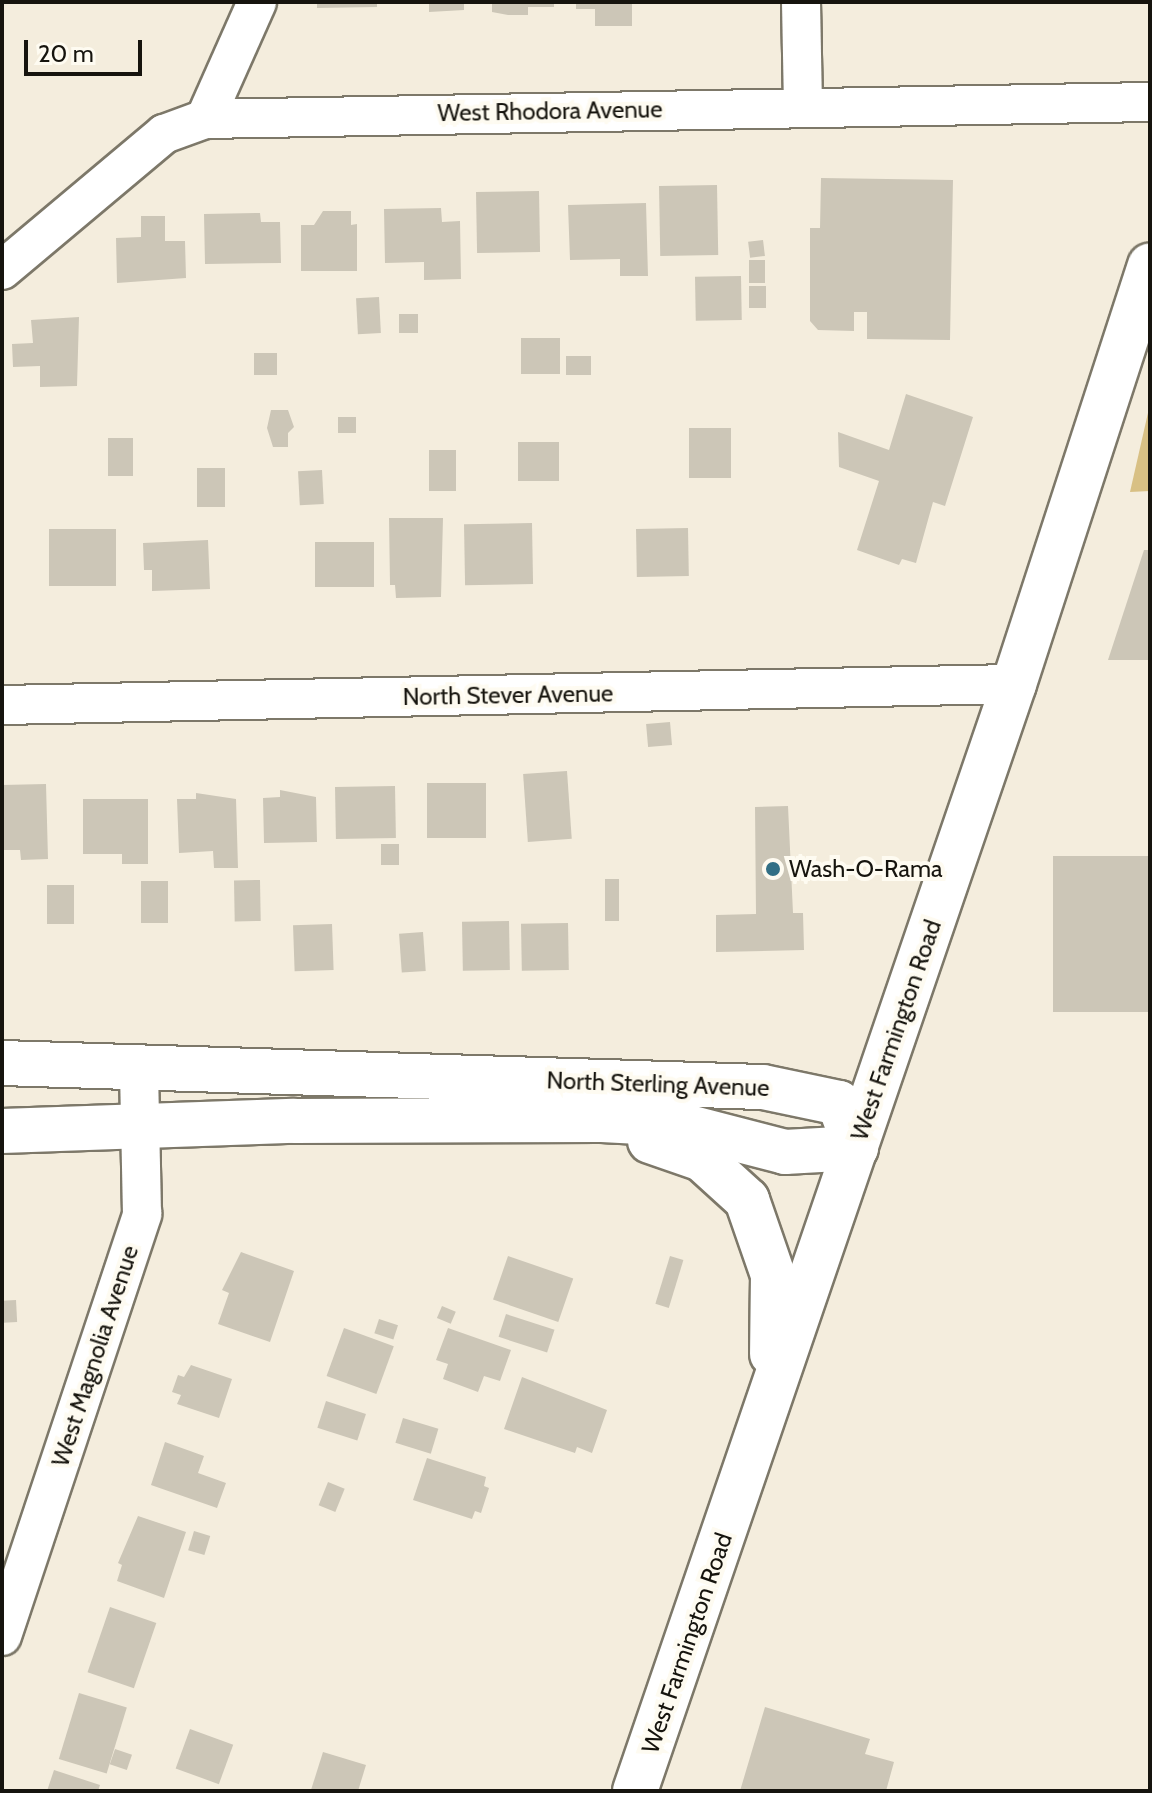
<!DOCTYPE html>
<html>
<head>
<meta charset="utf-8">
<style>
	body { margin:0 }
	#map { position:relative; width:1152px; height:1793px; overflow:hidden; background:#f4eddd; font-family:Cabin,sans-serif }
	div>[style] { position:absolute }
	.green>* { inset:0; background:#d8c084 }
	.building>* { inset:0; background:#ccc6b7; transform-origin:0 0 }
	.roads { filter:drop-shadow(2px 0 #7d7869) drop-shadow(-2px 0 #7d7869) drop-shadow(0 2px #7d7869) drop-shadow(0 -2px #7d7869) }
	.minor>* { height:38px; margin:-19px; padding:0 19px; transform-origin:19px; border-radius:19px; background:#fff }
	.secondary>* { height:44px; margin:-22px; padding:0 22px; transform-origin:22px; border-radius:22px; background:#fff }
	.dots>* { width:22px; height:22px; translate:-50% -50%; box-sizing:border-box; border:4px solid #fefbf1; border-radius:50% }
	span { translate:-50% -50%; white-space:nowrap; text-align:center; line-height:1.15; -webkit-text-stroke:8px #fefbf1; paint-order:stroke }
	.street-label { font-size:24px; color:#16140e }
	.poi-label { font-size:24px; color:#16140e }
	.left { translate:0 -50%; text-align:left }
	.frame { position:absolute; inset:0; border:4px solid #16140e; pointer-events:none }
	.scale { position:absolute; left:24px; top:40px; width:118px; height:36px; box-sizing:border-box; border:4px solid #16140e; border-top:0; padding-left:10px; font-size:24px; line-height:28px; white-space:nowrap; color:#16140e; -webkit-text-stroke:6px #fefbf1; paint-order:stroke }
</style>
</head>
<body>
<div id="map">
	<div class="green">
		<i style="clip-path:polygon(1150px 404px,1150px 491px,1130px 492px)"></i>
	</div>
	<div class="building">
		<i style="clip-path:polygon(317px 2px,377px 2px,377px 7px,317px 8px)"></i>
		<i style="clip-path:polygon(429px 2px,464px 2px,464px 10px,429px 12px)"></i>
		<i style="clip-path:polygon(492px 2px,554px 2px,554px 7px,528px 7px,528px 15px,508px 15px,492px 12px)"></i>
		<i style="clip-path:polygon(576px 2px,632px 2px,632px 26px,595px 26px,595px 9px,576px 9px)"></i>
		<i style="clip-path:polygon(821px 178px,953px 180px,950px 340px,867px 339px,867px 312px,854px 312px,854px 331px,818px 330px,810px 321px,810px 228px,820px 228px)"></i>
		<i style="left:717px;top:185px;width:70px;height:58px;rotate:89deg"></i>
		<i style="left:539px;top:191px;width:61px;height:63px;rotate:89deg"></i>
		<i style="clip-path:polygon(646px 203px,648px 276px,620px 276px,620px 259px,570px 260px,568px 205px)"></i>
		<i style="clip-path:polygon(441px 208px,442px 222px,460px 221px,461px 279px,424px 280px,424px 262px,385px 263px,384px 209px)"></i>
		<i style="clip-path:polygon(323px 211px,351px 211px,351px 225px,357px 224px,357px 271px,301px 271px,301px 225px,314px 225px)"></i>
		<i style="clip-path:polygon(260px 213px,261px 222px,280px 222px,281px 263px,205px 264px,204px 214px)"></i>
		<i style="clip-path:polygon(141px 216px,165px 216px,165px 241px,185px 241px,186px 278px,117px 283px,116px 238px,141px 237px)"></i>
		<i style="left:763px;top:240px;width:16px;height:15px;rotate:83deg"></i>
		<i style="left:749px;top:260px;width:16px;height:23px"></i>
		<i style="left:741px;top:276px;width:44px;height:46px;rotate:89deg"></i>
		<i style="left:766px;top:286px;width:22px;height:17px;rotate:90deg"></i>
		<i style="left:379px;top:297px;width:36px;height:23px;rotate:87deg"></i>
		<i style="left:418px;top:314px;width:19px;height:19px;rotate:90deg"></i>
		<i style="clip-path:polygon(79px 317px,77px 386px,40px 387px,40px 366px,13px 367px,12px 344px,33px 343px,31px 320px)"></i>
		<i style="left:521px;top:338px;width:39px;height:36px"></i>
		<i style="left:277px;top:353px;width:22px;height:23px;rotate:90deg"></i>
		<i style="left:591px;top:356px;width:19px;height:25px;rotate:90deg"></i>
		<i style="clip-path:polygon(906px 394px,973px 417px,945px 506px,933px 502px,916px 563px,902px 559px,899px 565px,857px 550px,879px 481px,839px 467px,838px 432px,889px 450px)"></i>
		<i style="clip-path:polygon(271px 410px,288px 410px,294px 427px,288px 433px,288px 447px,273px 447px,267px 428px)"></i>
		<i style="left:338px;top:417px;width:18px;height:16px"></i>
		<i style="left:689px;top:428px;width:42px;height:50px"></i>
		<i style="left:108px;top:438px;width:25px;height:38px"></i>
		<i style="left:518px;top:442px;width:41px;height:39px"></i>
		<i style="left:429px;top:450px;width:27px;height:41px"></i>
		<i style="left:225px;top:468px;width:39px;height:28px;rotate:90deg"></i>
		<i style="left:322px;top:470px;width:34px;height:24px;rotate:87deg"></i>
		<i style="clip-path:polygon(389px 518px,443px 518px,441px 597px,396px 598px,395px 585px,390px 585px)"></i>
		<i style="left:532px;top:523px;width:61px;height:68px;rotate:89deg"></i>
		<i style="left:688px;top:528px;width:48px;height:52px;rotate:89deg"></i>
		<i style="left:116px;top:529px;width:57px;height:67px;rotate:90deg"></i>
		<i style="clip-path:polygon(208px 540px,210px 589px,152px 591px,152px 570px,144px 570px,143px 543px)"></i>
		<i style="left:315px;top:542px;width:59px;height:45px"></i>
		<i style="clip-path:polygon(1144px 550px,1150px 550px,1150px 660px,1108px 660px)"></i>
		<i style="left:670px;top:722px;width:23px;height:24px;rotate:85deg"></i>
		<i style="left:567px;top:771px;width:68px;height:44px;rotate:86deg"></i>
		<i style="left:486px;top:783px;width:55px;height:59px;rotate:90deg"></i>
		<i style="clip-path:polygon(46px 784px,48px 859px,21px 860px,20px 850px,2px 850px,2px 785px)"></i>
		<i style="left:395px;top:786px;width:52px;height:60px;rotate:89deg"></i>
		<i style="clip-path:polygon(280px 790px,316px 797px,317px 842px,264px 843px,263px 798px,280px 797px)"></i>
		<i style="clip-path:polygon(196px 793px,236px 799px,238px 868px,214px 868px,213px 851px,179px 853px,177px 799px,196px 799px)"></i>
		<i style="clip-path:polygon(83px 799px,148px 799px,148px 864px,122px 864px,122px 854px,83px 854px)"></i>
		<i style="clip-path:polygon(788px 806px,793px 913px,803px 913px,804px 950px,716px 952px,716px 915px,756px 914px,755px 807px)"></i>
		<i style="left:399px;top:844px;width:21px;height:18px;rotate:90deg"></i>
		<i style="left:1053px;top:856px;width:97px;height:156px"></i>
		<i style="left:605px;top:879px;width:14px;height:42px"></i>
		<i style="left:260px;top:880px;width:41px;height:26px;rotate:89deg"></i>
		<i style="left:141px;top:881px;width:27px;height:42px"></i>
		<i style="left:47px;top:885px;width:27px;height:39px"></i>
		<i style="left:509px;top:921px;width:49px;height:47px;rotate:89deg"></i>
		<i style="left:568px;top:923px;width:47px;height:47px;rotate:89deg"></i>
		<i style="left:332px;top:924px;width:46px;height:39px;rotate:88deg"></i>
		<i style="left:423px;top:932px;width:39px;height:24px;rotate:86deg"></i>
		<i style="clip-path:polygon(241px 1252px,294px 1271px,270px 1342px,218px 1324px,229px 1293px,222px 1290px)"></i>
		<i style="left:508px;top:1256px;width:69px;height:46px;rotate:19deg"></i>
		<i style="left:670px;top:1256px;width:14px;height:50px;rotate:17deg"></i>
		<i style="left:16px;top:1300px;width:22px;height:14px;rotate:87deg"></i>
		<i style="left:442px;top:1306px;width:15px;height:13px;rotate:23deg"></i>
		<i style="left:506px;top:1314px;width:51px;height:24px;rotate:18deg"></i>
		<i style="left:379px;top:1319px;width:20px;height:15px;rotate:18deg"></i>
		<i style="left:344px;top:1328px;width:53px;height:51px;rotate:20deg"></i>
		<i style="clip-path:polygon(448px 1328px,511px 1350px,500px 1381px,484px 1376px,478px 1392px,443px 1379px,448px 1364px,436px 1360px)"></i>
		<i style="clip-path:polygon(191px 1365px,232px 1379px,219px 1418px,177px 1404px,181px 1395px,172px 1392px,178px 1375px,184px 1377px)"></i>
		<i style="clip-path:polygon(522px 1377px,607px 1410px,592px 1453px,577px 1447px,575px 1453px,504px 1429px)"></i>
		<i style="left:326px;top:1401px;width:42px;height:28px;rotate:18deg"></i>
		<i style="left:403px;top:1418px;width:37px;height:26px;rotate:17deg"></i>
		<i style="clip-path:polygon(165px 1442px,204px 1456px,198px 1473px,226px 1483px,217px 1508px,151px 1485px)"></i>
		<i style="clip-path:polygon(427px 1458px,486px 1477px,484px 1486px,489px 1488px,481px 1513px,475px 1511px,472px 1519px,413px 1500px)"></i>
		<i style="left:328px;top:1482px;width:18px;height:25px;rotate:22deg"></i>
		<i style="clip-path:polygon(138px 1516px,186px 1532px,164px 1598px,117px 1581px,122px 1565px,118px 1563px)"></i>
		<i style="left:194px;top:1531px;width:17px;height:20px;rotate:17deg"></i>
		<i style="left:110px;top:1607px;width:49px;height:69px;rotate:19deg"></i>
		<i style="left:79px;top:1693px;width:50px;height:69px;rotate:17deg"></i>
		<i style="clip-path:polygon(765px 1707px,870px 1739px,865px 1754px,894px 1762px,886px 1791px,740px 1791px)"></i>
		<i style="left:190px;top:1729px;width:46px;height:42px;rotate:20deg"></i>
		<i style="left:115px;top:1749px;width:18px;height:16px;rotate:19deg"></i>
		<i style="clip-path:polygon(323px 1752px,366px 1765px,358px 1791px,311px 1790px)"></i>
		<i style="clip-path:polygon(54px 1770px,100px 1785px,98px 1791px,47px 1791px)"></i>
	</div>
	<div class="roads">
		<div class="minor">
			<i style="left:801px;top:2px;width:103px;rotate:88.9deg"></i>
			<i style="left:205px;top:119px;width:128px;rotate:-66deg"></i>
			<i style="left:2px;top:270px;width:212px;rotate:-40deg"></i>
			<i style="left:164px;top:134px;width:44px;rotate:-20.1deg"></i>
			<i style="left:205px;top:119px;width:945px;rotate:-1.03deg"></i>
			<i style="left:2px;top:705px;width:1012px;rotate:-1.19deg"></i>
			<i style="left:2px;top:1636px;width:445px;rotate:-71.6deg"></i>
			<i style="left:142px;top:1214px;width:146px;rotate:-91.2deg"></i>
		</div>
		<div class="secondary">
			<i style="left:2px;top:1063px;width:761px;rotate:1.81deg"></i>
			<i style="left:763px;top:1087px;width:78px;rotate:11.9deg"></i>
			<i style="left:839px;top:1103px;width:48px;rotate:69.3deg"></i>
			<i style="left:2px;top:1131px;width:292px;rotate:-2deg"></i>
			<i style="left:294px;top:1121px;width:308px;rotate:-0.2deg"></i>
			<i style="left:602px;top:1120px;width:75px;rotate:3.1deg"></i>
			<i style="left:677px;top:1124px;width:112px;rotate:14.5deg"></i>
			<i style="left:785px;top:1152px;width:71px;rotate:-3.2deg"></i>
			<i style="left:650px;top:1141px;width:55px;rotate:19.1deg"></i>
			<i style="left:702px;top:1159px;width:61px;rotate:42.3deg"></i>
			<i style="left:747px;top:1200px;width:79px;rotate:70.9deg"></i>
			<i style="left:773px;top:1275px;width:79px;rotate:90.7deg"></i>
			<i style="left:635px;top:1791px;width:1170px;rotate:-71.1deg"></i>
			<i style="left:1014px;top:684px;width:440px;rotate:-72deg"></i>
		</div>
	</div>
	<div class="dots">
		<i style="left:773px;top:869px;background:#326f85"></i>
	</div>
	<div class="street-label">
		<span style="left:550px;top:111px;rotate:-1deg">West Rhodora Avenue</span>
		<span style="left:508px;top:695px;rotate:-1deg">North Stever Avenue</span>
		<span style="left:896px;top:1030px;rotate:-71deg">West Farmington Road</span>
		<span style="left:658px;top:1084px;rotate:2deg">North Sterling Avenue</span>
		<span style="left:95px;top:1356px;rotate:-72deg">West Magnolia Avenue</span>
		<span style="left:687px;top:1643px;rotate:-71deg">West Farmington Road</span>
	</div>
	<div class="poi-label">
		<span class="left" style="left:789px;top:869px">Wash-O-Rama</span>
	</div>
	<div class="frame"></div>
	<div class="scale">20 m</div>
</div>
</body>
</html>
